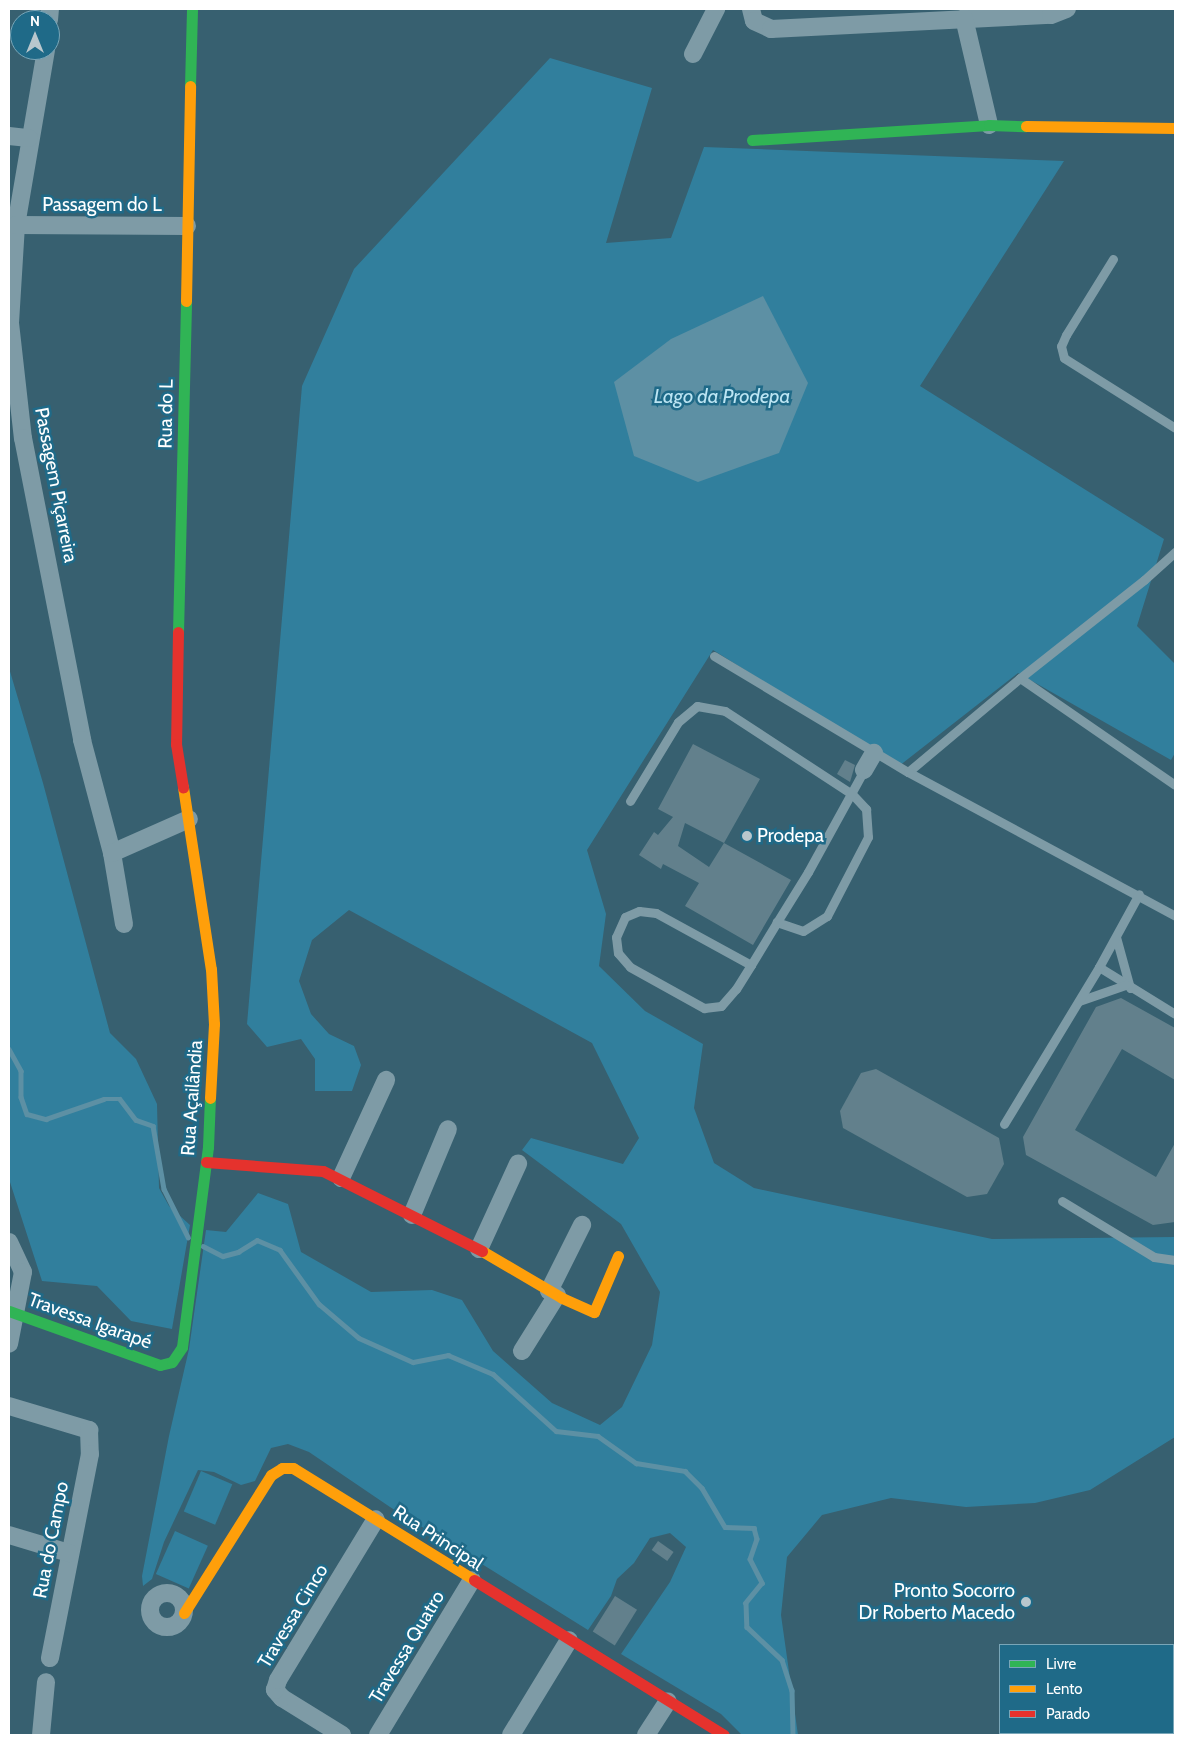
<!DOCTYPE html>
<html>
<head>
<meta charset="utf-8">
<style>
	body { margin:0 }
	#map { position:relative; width:1184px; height:1744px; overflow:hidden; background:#376070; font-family:Cabin,sans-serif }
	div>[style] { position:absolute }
	.green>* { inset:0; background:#317f9d; transform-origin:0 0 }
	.water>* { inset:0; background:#5d90a4 }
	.stream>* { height:4.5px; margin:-2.25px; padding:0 2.25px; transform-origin:2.25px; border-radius:2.25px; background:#5d90a4 }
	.building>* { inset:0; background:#62808c; transform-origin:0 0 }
	.lane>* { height:9px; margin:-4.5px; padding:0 4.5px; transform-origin:4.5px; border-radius:4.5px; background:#7e9ba6 }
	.street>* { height:18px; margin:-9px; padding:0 9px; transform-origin:9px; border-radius:9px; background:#7e9ba6 }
	.street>.ring { margin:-9px; padding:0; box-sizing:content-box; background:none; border:18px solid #7e9ba6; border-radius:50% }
	.fast>* { height:11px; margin:-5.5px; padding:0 5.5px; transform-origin:5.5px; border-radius:5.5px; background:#30b455 }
	.slow>* { height:11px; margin:-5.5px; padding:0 5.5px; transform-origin:5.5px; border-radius:5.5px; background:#ff9f0a }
	.jam>* { height:11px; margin:-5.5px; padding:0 5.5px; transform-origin:5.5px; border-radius:5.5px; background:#e5322d }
	.dots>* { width:14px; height:14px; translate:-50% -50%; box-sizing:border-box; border:2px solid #1f6a88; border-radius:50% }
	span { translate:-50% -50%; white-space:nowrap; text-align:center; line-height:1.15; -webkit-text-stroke:5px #1f6a88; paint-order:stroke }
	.street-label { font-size:19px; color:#fff }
	.poi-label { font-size:19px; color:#fff }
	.left { translate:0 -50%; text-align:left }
	.right { translate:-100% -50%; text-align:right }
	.water-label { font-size:20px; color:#bce5f3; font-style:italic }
	.frame { position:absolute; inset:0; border:10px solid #fff; pointer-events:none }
	.legend { position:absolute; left:999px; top:1644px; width:175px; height:90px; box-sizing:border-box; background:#1f6a88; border:1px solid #79a6b8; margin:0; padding:6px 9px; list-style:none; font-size:15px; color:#fff }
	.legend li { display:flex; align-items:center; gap:10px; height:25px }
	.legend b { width:25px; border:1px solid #79a6b8 }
	.north { position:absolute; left:10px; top:10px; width:50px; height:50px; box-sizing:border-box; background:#1f6a88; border:1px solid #79a6b8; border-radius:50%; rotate:0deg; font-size:14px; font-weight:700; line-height:20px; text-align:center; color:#fff }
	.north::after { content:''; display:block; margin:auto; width:18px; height:22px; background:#b9c7cd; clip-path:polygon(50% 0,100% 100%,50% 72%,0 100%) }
</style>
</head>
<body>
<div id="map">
	<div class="green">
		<i style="clip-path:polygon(550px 58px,652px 88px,606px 243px,671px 238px,704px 147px,1064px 161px,920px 386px,1164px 539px,1137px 626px,1175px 664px,1175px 753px,1171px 760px,1018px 673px,899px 766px,713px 650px,587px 850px,606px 914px,599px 966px,645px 1011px,703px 1044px,694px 1108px,714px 1163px,754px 1188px,992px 1239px,1175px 1237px,1175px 1437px,1090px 1490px,1035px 1503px,966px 1507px,891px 1498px,822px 1515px,787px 1557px,781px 1615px,798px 1735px,742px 1735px,721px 1714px,621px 1654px,670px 1582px,686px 1547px,670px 1533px,650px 1538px,634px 1563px,617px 1579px,611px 1596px,588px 1630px,390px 1507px,309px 1452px,288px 1444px,271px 1448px,255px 1481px,241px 1485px,214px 1472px,198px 1470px,164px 1542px,152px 1579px,143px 1586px,142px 1576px,169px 1436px,189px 1349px,206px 1230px,226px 1232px,258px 1193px,288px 1204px,301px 1252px,371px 1292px,432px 1290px,462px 1300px,493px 1351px,552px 1403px,600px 1425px,622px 1407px,652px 1345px,660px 1292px,621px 1224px,522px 1150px,531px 1138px,623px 1164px,639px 1138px,592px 1043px,349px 910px,312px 940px,299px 981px,311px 1014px,329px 1034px,354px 1046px,361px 1065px,352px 1091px,315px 1091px,315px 1059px,301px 1039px,267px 1047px,247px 1024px,302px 386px,354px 269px)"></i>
		<i style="clip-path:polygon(9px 668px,43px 783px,110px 1033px,136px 1059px,157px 1104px,159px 1188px,169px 1206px,190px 1225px,172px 1329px,131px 1321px,97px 1286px,42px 1281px,9px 1179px)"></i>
		<i style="left:201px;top:1471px;width:34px;height:44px;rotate:23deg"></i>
		<i style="left:175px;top:1531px;width:36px;height:47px;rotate:24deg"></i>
	</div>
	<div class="water">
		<i style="clip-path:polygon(763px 296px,808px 383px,779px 453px,698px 482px,634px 456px,614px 382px,671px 339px)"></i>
	</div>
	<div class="stream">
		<i style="left:9px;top:1049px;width:25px;rotate:61deg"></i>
		<i style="left:21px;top:1071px;width:26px;rotate:90deg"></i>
		<i style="left:21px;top:1097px;width:18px;rotate:71deg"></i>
		<i style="left:27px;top:1114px;width:20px;rotate:15deg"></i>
		<i style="left:46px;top:1119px;width:61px;rotate:-19deg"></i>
		<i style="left:104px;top:1099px;width:16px"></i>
		<i style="left:120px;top:1099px;width:26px;rotate:53deg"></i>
		<i style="left:136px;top:1120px;width:18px;rotate:19deg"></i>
		<i style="left:153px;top:1126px;width:64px;rotate:80.1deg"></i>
		<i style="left:164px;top:1189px;width:54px;rotate:63.4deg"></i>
		<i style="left:203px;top:1246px;width:22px;rotate:27deg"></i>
		<i style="left:223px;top:1256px;width:16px;rotate:-15deg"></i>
		<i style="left:238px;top:1252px;width:22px;rotate:-32deg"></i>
		<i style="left:257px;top:1240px;width:25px;rotate:23deg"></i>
		<i style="left:280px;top:1250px;width:67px;rotate:54.2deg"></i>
		<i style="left:319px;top:1304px;width:52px;rotate:40.4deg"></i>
		<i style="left:359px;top:1338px;width:59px;rotate:24deg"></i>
		<i style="left:413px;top:1362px;width:36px;rotate:-11deg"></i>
		<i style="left:448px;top:1355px;width:49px;rotate:22.9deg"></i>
		<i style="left:493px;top:1374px;width:85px;rotate:42.1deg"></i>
		<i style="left:556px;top:1431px;width:42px;rotate:6.8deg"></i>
		<i style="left:598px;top:1436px;width:47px;rotate:35.4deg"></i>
		<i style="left:636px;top:1463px;width:50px;rotate:9.3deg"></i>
		<i style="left:685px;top:1471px;width:24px;rotate:45deg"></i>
		<i style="left:702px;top:1488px;width:45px;rotate:59.5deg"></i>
		<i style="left:725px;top:1527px;width:29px;rotate:2deg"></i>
		<i style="left:754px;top:1528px;width:11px;rotate:75deg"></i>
		<i style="left:757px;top:1539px;width:21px;rotate:109deg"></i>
		<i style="left:750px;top:1559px;width:27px;rotate:63deg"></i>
		<i style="left:762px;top:1583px;width:26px;rotate:129deg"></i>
		<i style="left:746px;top:1603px;width:24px;rotate:88deg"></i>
		<i style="left:747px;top:1627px;width:48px;rotate:43.3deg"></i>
		<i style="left:782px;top:1660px;width:32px;rotate:72deg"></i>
		<i style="left:792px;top:1690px;width:45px;rotate:88.7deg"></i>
	</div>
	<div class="building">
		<i style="clip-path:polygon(evenodd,693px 744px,760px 779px,724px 843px,791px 880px,753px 945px,685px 906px,699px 883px,663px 864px,661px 869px,639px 855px,654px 832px,658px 835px,673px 817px,658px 809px,693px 744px,685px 823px,724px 843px,709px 867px,678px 846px,685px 823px)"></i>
		<i style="clip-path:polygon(845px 760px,855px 765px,850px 782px,837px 774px)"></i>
		<i style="clip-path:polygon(1121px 998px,1175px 1028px,1175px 1080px,1122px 1049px,1075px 1130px,1156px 1177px,1175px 1143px,1175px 1222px,1153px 1225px,1026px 1155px,1023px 1137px,1096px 1007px)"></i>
		<i style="clip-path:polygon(876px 1069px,999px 1138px,1004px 1164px,987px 1194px,967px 1197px,843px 1128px,840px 1111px,861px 1073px)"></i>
		<i style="left:658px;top:1541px;width:19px;height:11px;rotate:35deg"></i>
		<i style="left:615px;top:1596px;width:26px;height:42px;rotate:32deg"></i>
	</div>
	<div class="lane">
		<i style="left:1113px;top:259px;width:89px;rotate:121.7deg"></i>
		<i style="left:1066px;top:335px;width:12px;rotate:114deg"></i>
		<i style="left:1061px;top:346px;width:12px;rotate:76deg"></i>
		<i style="left:1064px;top:358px;width:131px;rotate:32.2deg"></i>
		<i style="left:714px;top:656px;width:226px;rotate:30.9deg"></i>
		<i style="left:908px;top:772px;width:146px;rotate:-40deg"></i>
		<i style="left:1020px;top:678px;width:188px;rotate:34.6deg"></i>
		<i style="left:1020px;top:678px;width:158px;rotate:-38.3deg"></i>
		<i style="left:1144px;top:580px;width:42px;rotate:-42.1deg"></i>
		<i style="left:908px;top:772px;width:303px;rotate:28.3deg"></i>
		<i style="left:630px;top:801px;width:92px;rotate:-58.7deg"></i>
		<i style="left:678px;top:722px;width:25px;rotate:-40deg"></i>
		<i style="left:697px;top:706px;width:28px;rotate:10deg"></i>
		<i style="left:725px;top:711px;width:152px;rotate:33.2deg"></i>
		<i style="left:852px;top:794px;width:21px;rotate:47deg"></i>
		<i style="left:866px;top:809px;width:28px;rotate:86deg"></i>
		<i style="left:868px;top:837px;width:89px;rotate:117.4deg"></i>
		<i style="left:827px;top:916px;width:28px;rotate:148deg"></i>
		<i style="left:803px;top:931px;width:28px;rotate:-161deg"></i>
		<i style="left:1116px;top:937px;width:53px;rotate:74.6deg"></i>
		<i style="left:751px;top:965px;width:108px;rotate:-151.3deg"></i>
		<i style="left:656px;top:913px;width:17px;rotate:-173deg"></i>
		<i style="left:639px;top:911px;width:15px;rotate:157deg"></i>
		<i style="left:625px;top:917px;width:22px;rotate:114deg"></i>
		<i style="left:616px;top:937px;width:16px;rotate:83deg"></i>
		<i style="left:618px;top:953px;width:18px;rotate:49deg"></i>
		<i style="left:630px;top:967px;width:85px;rotate:29deg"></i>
		<i style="left:704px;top:1008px;width:17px;rotate:-7deg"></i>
		<i style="left:721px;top:1006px;width:23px;rotate:-49deg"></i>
		<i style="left:736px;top:989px;width:28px;rotate:-58deg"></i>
		<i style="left:751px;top:965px;width:50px;rotate:-58.8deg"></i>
		<i style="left:777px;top:922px;width:59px;rotate:-58.2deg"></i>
		<i style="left:808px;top:872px;width:116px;rotate:-61.2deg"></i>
		<i style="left:1099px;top:967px;width:89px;rotate:31.7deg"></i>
		<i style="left:1079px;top:1001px;width:49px;rotate:-19.2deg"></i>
		<i style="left:1004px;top:1124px;width:184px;rotate:-58.8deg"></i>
		<i style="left:1099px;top:967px;width:83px;rotate:-61.3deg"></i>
		<i style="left:1062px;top:1201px;width:108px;rotate:31.3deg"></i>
		<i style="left:1154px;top:1257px;width:21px;rotate:8deg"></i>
	</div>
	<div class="street">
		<i style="left:751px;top:9px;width:12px;rotate:76deg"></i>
		<i style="left:754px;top:21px;width:19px;rotate:25deg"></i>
		<i style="left:771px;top:29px;width:280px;rotate:-2.9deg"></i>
		<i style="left:1051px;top:15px;width:17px;rotate:-21deg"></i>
		<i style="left:964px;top:18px;width:110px;rotate:76.8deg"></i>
		<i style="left:49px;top:20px;width:11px;rotate:-85deg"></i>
		<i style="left:46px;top:50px;width:178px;rotate:99.7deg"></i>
		<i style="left:16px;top:225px;width:98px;rotate:93.5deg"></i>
		<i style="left:10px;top:323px;width:116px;rotate:83.6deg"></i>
		<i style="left:23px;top:438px;width:308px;rotate:78.9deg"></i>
		<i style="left:82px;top:740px;width:117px;rotate:75.1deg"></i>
		<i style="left:112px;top:853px;width:72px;rotate:80.4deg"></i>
		<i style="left:693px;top:54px;width:51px;rotate:-62.9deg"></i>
		<i style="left:9px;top:136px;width:20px;rotate:6deg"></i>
		<i style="left:16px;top:225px;width:171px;rotate:0.3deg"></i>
		<i style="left:864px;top:770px;width:20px;rotate:-60deg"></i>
		<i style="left:112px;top:853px;width:84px;rotate:-23.8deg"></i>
		<i style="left:341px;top:1178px;width:108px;rotate:-65.3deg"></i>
		<i style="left:412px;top:1215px;width:93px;rotate:-67.3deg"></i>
		<i style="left:9px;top:1242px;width:33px;rotate:65deg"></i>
		<i style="left:23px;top:1272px;width:73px;rotate:101deg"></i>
		<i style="left:479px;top:1249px;width:94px;rotate:-65.4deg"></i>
		<i style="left:549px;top:1291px;width:74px;rotate:-63.4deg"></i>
		<i style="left:522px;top:1351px;width:66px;rotate:-58deg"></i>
		<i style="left:9px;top:1406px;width:84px;rotate:16.7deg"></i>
		<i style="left:89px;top:1430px;width:24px;rotate:88deg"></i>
		<i style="left:90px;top:1454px;width:208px;rotate:101.1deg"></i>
		<i style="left:9px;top:1535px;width:63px;rotate:16.7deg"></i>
		<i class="ring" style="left:150px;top:1593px;width:16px;height:16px"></i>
		<i style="left:41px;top:1735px;width:53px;rotate:-84.6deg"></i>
		<i style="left:342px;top:1735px;width:70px;rotate:-148.3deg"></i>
		<i style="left:282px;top:1698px;width:11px;rotate:-131deg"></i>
		<i style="left:275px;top:1690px;width:10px;rotate:-73deg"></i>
		<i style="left:278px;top:1680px;width:188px;rotate:-58.7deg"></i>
		<i style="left:378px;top:1735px;width:181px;rotate:-58.8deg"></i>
		<i style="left:511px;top:1735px;width:111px;rotate:-58.6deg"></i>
		<i style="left:646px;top:1735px;width:40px;rotate:-57.1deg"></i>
	</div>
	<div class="fast">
		<i style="left:190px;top:86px;width:77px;rotate:-88.5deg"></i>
		<i style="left:752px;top:140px;width:237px;rotate:-3.6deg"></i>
		<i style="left:989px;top:125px;width:37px;rotate:2deg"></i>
		<i style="left:178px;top:632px;width:331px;rotate:-88.6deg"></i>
		<i style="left:9px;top:1311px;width:160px;rotate:19.7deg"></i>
		<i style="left:160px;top:1365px;width:12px;rotate:-14deg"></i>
		<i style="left:172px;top:1362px;width:18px;rotate:-56deg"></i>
		<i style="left:182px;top:1347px;width:202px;rotate:-82.6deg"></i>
		<i style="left:208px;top:1147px;width:49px;rotate:-87.7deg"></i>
	</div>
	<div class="slow">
		<i style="left:1026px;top:126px;width:149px;rotate:0.8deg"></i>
		<i style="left:186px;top:301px;width:215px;rotate:-88.9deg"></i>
		<i style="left:183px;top:787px;width:184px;rotate:81.3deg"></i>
		<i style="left:211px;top:969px;width:55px;rotate:86.9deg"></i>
		<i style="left:214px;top:1024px;width:74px;rotate:93.1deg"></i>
		<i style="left:482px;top:1251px;width:93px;rotate:30.4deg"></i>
		<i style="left:562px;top:1298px;width:35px;rotate:24deg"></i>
		<i style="left:594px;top:1312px;width:61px;rotate:-66.8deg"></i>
		<i style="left:184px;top:1613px;width:163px;rotate:-57.8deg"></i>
		<i style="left:271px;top:1475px;width:13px;rotate:-32deg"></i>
		<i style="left:282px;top:1468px;width:11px"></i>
		<i style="left:293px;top:1468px;width:213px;rotate:31.7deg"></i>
	</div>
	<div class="jam">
		<i style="left:178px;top:632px;width:112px;rotate:91deg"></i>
		<i style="left:176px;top:744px;width:44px;rotate:80.8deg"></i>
		<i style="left:206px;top:1162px;width:117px;rotate:4.4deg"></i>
		<i style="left:323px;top:1171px;width:178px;rotate:26.7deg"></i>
		<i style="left:474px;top:1580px;width:294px;rotate:31.8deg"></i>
	</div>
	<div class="dots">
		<i style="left:747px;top:836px;background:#b9c7cd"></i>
		<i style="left:1026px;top:1602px;background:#b9c7cd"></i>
	</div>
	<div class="street-label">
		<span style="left:102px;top:205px">Passagem do L</span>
		<span style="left:166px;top:414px;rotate:-89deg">Rua do L</span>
		<span style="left:56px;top:485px;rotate:79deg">Passagem Piçarreira</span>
		<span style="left:192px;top:1098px;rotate:-86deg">Rua Açailândia</span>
		<span style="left:90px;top:1321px;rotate:20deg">Travessa Igarapé</span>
		<span style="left:438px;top:1538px;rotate:33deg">Rua Principal</span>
		<span style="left:51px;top:1540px;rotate:-79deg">Rua do Campo</span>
		<span style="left:293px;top:1616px;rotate:-59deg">Travessa Cinco</span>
		<span style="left:407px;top:1647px;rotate:-59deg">Travessa Quatro</span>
	</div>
	<div class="poi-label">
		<span class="left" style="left:757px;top:836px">Prodepa</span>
		<span class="right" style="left:1015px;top:1602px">Pronto Socorro<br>Dr Roberto Macedo</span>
	</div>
	<div class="water-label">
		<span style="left:722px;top:396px">Lago da Prodepa</span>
	</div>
	<div class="frame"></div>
	<ul class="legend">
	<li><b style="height:6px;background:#30b455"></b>Livre</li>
	<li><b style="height:6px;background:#ff9f0a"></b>Lento</li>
	<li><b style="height:6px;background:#e5322d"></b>Parado</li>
	</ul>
	<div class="north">N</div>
</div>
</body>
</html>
